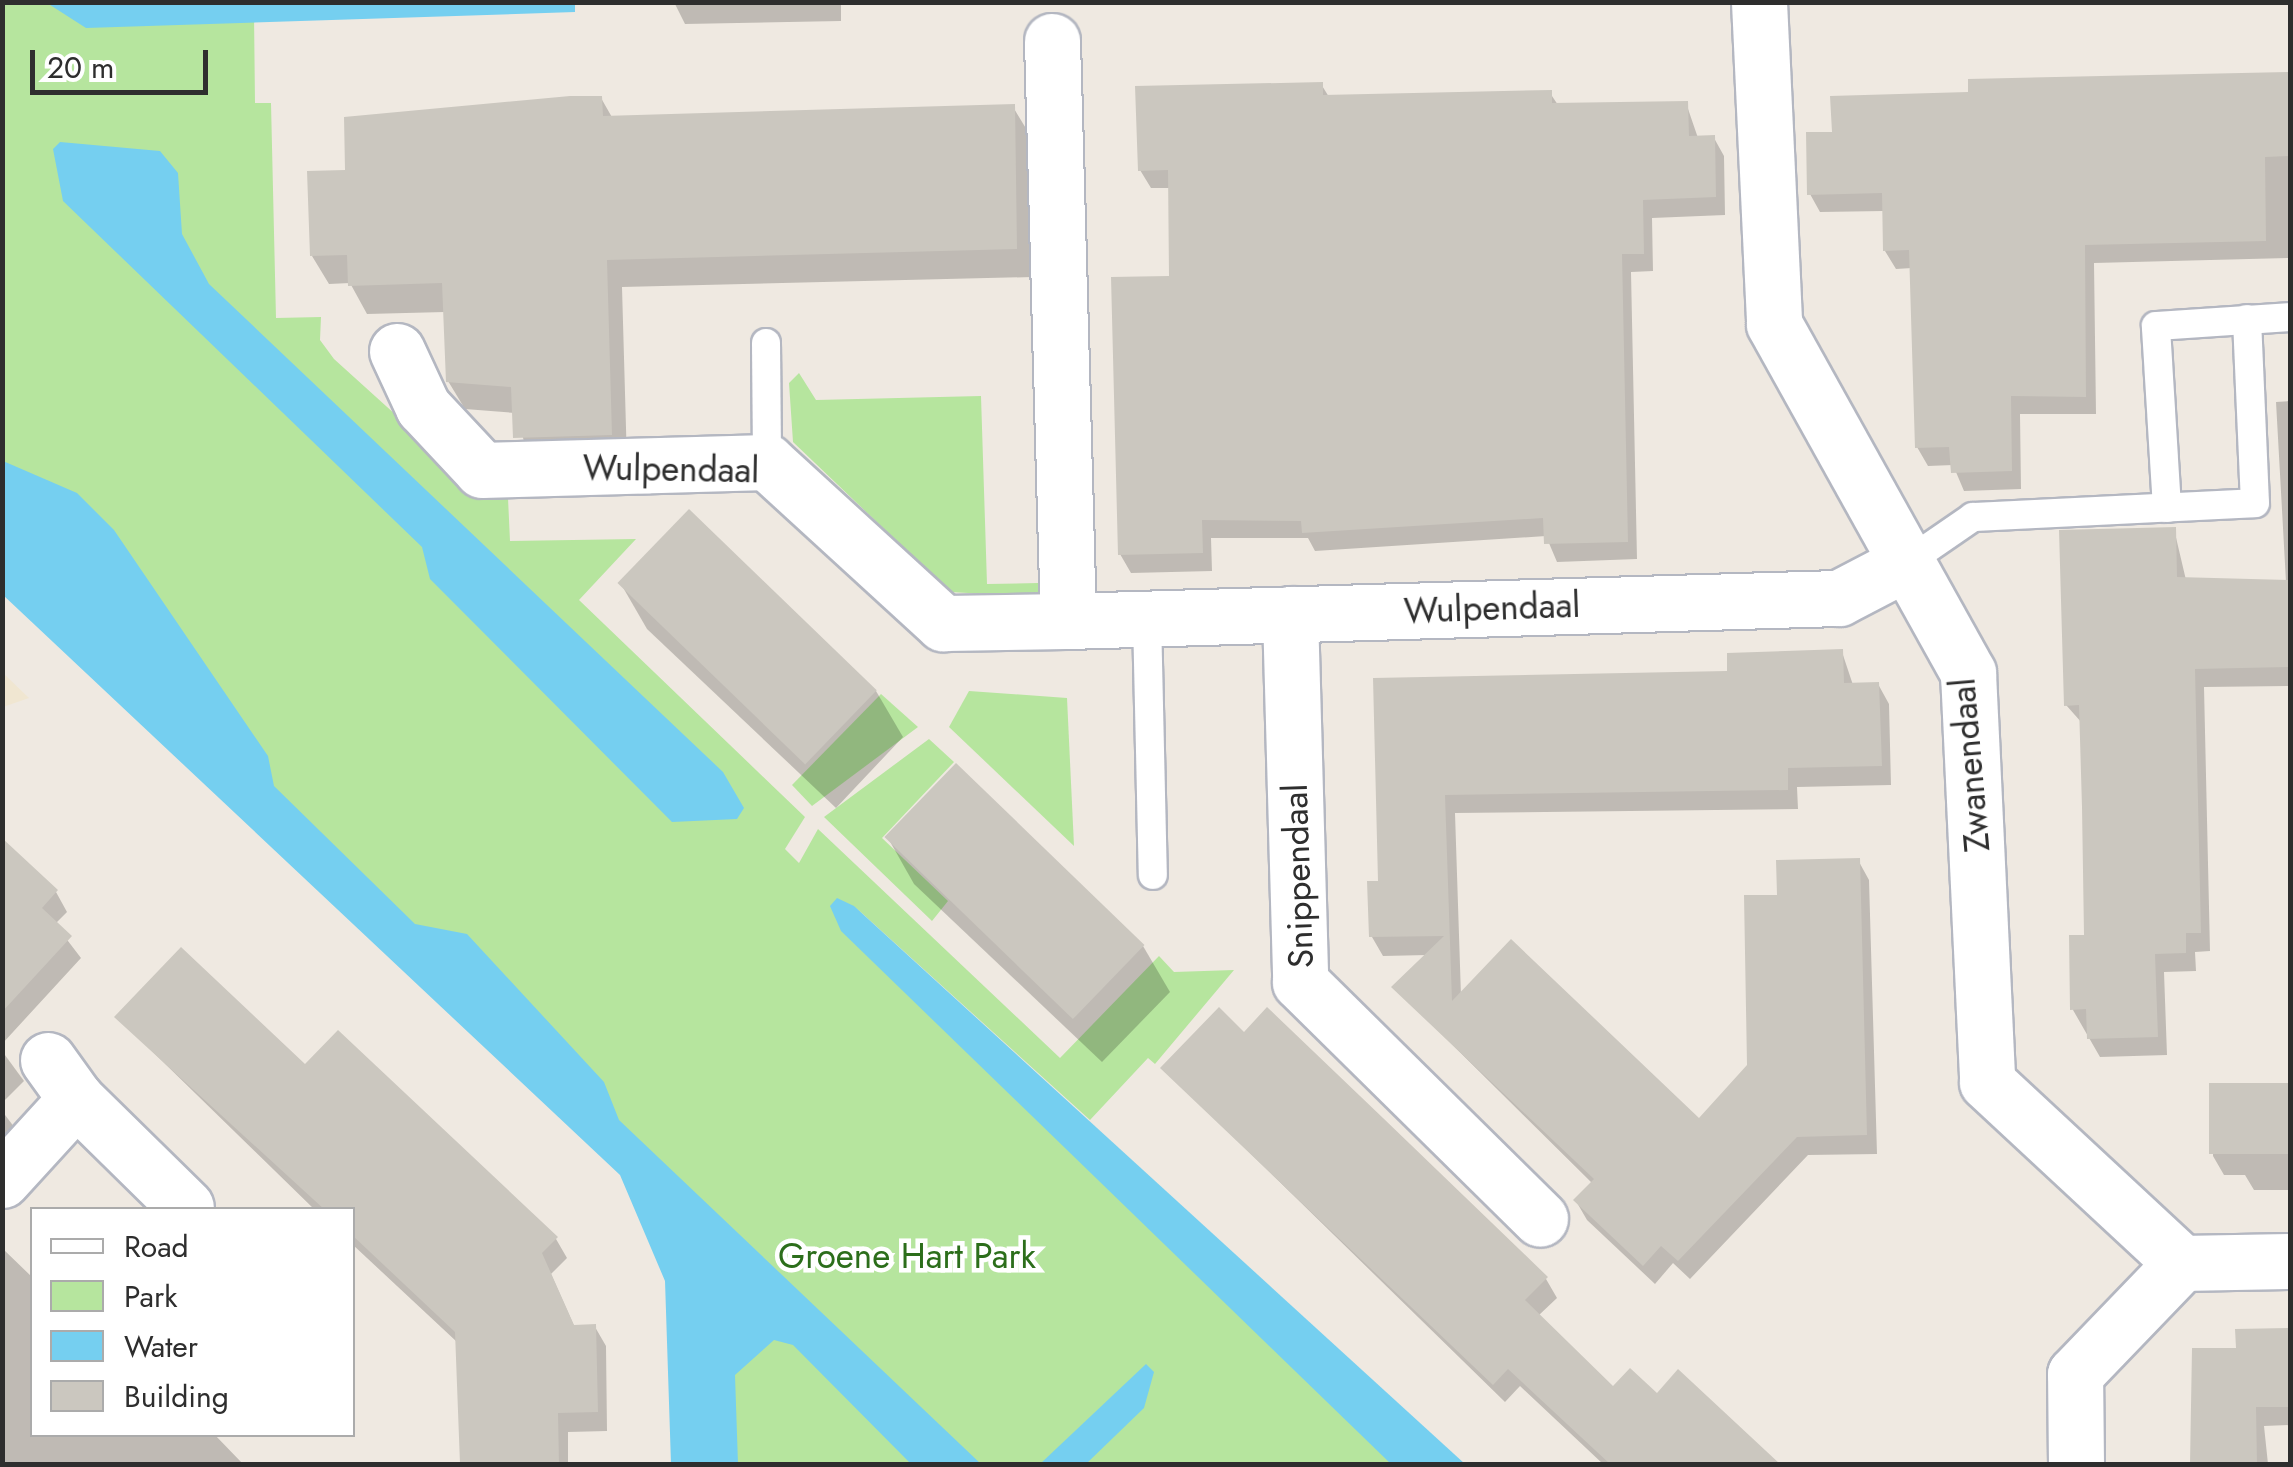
<!DOCTYPE html>
<html>
<head>
<meta charset="utf-8">
<style>
	body { margin:0 }
	#map { position:relative; width:2293px; height:1467px; overflow:hidden; background:#efe9e1; font-family:Jost,sans-serif }
	div>[style] { position:absolute }
	.education>* { inset:0; background:#f0e6d1 }
	.green>* { inset:0; background:#b6e59e }
	.water>* { inset:0; background:#75cff0 }
	.shadow>* { inset:0; background:#0003 }
	.building>* { inset:0; background:#cbc7bf; transform-origin:0 0 }
	.roads { filter:drop-shadow(2px 0 #b4b7c1) drop-shadow(-2px 0 #b4b7c1) drop-shadow(0 2px #b4b7c1) drop-shadow(0 -2px #b4b7c1) }
	.service>* { height:28px; margin:-14px; padding:0 14px; transform-origin:14px; border-radius:14px; background:#fff }
	.minor>* { height:55px; margin:-27.5px; padding:0 27.5px; transform-origin:27.5px; border-radius:27.5px; background:#fff }
	span { translate:-50% -50%; white-space:nowrap; text-align:center; line-height:1.15; -webkit-text-stroke:9px #fff; paint-order:stroke }
	.street-label { font-size:35px; color:#2e2e2e }
	.park-label { font-size:35px; color:#2c6e1b }
	.frame { position:absolute; inset:0; border:5px solid #2e2e2e; pointer-events:none }
	.legend { position:absolute; left:30px; top:1207px; width:325px; height:230px; box-sizing:border-box; background:#fff; border:2px solid #ababab; margin:0; padding:12px 18px; list-style:none; font-size:30px; color:#2e2e2e }
	.legend li { display:flex; align-items:center; gap:20px; height:50px }
	.legend b { width:50px; border:2px solid #ababab }
	.scale { position:absolute; left:30px; top:50px; width:178px; height:45px; box-sizing:border-box; border:5px solid #2e2e2e; border-top:0; padding-left:12px; font-size:30px; line-height:35px; white-space:nowrap; color:#2e2e2e; -webkit-text-stroke:8px #fff; paint-order:stroke }
</style>
</head>
<body>
<div id="map">
	<div class="education">
		<i style="clip-path:polygon(3px 673px,29px 698px,3px 707px)"></i>
	</div>
	<div class="green">
		<i style="clip-path:polygon(2px 3px,433px 3px,254px 14px,255px 103px,271px 103px,276px 318px,321px 317px,320px 340px,334px 359px,480px 491px,508px 498px,510px 541px,636px 539px,579px 600px,805px 817px,785px 849px,799px 863px,818px 829px,1060px 1058px,1159px 956px,1174px 972px,1234px 970px,1155px 1064px,1148px 1058px,1090px 1120px,854px 906px,1417px 1464px,703px 1464px,698px 1229px,3px 567px)"></i>
		<i style="clip-path:polygon(799px 373px,816px 400px,981px 396px,987px 584px,1039px 583px,1038px 597px,950px 592px,793px 442px,789px 383px)"></i>
		<i style="clip-path:polygon(969px 691px,1067px 698px,1074px 846px,949px 727px)"></i>
		<i style="clip-path:polygon(881px 694px,918px 727px,812px 806px,792px 785px)"></i>
		<i style="clip-path:polygon(929px 739px,954px 762px,882px 838px,948px 901px,932px 921px,824px 817px)"></i>
	</div>
	<div class="water">
		<i style="clip-path:polygon(575px 3px,575px 12px,86px 28px,47px 3px)"></i>
		<i style="clip-path:polygon(60px 142px,160px 151px,178px 173px,182px 234px,209px 284px,723px 772px,744px 808px,737px 819px,672px 822px,430px 579px,422px 547px,63px 201px,53px 149px)"></i>
		<i style="clip-path:polygon(3px 461px,77px 493px,114px 530px,268px 756px,274px 786px,415px 924px,467px 934px,604px 1082px,619px 1120px,981px 1464px,911px 1464px,793px 1345px,774px 1340px,735px 1375px,738px 1464px,671px 1464px,665px 1281px,620px 1175px,3px 595px)"></i>
		<i style="clip-path:polygon(837px 898px,854px 906px,1465px 1464px,1391px 1464px,841px 931px,830px 906px)"></i>
		<i style="clip-path:polygon(1146px 1364px,1154px 1372px,1144px 1408px,1086px 1464px,1040px 1464px)"></i>
	</div>
	<div class="shadow">
		<i style="clip-path:polygon(921px 2px,841px 5px,841px 21px,685px 24px,674px 2px)"></i>
		<i style="clip-path:polygon(2290px 78px,2290px 258px,2094px 263px,2096px 414px,2020px 414px,2021px 489px,1964px 491px,1953px 465px,1928px 466px,1917px 447px,1912px 268px,1896px 269px,1885px 251px,1884px 211px,1820px 212px,1810px 194px,1835px 134px,1971px 95px,1970px 82px)"></i>
		<i style="clip-path:polygon(1321px 84px,1329px 97px,1550px 93px,1558px 105px,1686px 103px,1698px 138px,1714px 138px,1724px 156px,1725px 215px,1652px 218px,1653px 271px,1631px 272px,1637px 559px,1557px 562px,1546px 536px,1315px 551px,1308px 538px,1211px 538px,1212px 571px,1131px 573px,1120px 554px,1172px 279px,1170px 188px,1151px 188px,1140px 170px)"></i>
		<i style="clip-path:polygon(601px 98px,613px 119px,1013px 107px,1030px 135px,1032px 277px,622px 287px,627px 463px,532px 466px,515px 413px,465px 409px,448px 381px,445px 312px,367px 314px,350px 283px,329px 284px,312px 256px,348px 172px)"></i>
		<i style="clip-path:polygon(2290px 401px,2290px 686px,2204px 687px,2210px 951px,2195px 952px,2196px 971px,2164px 972px,2167px 1055px,2100px 1057px,2073px 1010px,2086px 937px,2082px 723px,2066px 705px,2174px 529px,2186px 580px,2286px 582px,2276px 402px)"></i>
		<i style="clip-path:polygon(689px 513px,876px 691px,903px 737px,836px 808px,647px 629px,621px 584px)"></i>
		<i style="clip-path:polygon(1842px 652px,1853px 685px,1878px 684px,1889px 704px,1891px 785px,1797px 787px,1798px 809px,1455px 813px,1461px 996px,1699px 1122px,1750px 1066px,1779px 897px,1858px 860px,1869px 880px,1877px 1154px,1808px 1155px,1690px 1279px,1673px 1263px,1655px 1284px,1587px 1220px,1576px 1201px,1593px 1184px,1394px 987px,1427px 955px,1383px 956px,1372px 937px,1380px 883px,1375px 681px,1730px 673px)"></i>
		<i style="clip-path:polygon(956px 767px,1143px 946px,1170px 992px,1102px 1062px,914px 884px,888px 838px)"></i>
		<i style="clip-path:polygon(2px 842px,56px 892px,67px 912px,55px 924px,81px 958px,2px 1044px)"></i>
		<i style="clip-path:polygon(117px 1017px,306px 1067px,556px 1239px,567px 1258px,551px 1274px,575px 1328px,595px 1327px,606px 1346px,607px 1431px,568px 1432px,568px 1464px,462px 1464px,457px 1342px,352px 1244px,352px 1210px,315px 1210px)"></i>
		<i style="clip-path:polygon(1244px 1036px,1546px 1279px,1557px 1298px,1538px 1316px,1613px 1389px,1657px 1397px,1679px 1372px,1775px 1464px,1603px 1464px,1520px 1386px,1505px 1402px,1164px 1069px)"></i>
		<i style="clip-path:polygon(2px 1051px,24px 1081px,2px 1103px)"></i>
		<i style="clip-path:polygon(2290px 1086px,2290px 1190px,2254px 1190px,2245px 1175px,2224px 1175px,2213px 1156px,2212px 1087px)"></i>
		<i style="clip-path:polygon(2px 1111px,24px 1140px,2px 1165px)"></i>
		<i style="clip-path:polygon(2px 1248px,32px 1277px,32px 1434px,214px 1434px,243px 1464px,2px 1464px)"></i>
		<i style="clip-path:polygon(2290px 1330px,2290px 1425px,2264px 1426px,2268px 1464px,2193px 1464px,2195px 1351px,2238px 1350px,2238px 1332px)"></i>
	</div>
	<div class="building">
		<i style="clip-path:polygon(2290px 72px,2290px 156px,2265px 157px,2266px 241px,2085px 245px,2086px 397px,2011px 396px,2012px 471px,1951px 473px,1949px 447px,1915px 448px,1909px 250px,1883px 251px,1882px 193px,1807px 195px,1806px 132px,1832px 132px,1830px 96px,1968px 92px,1968px 79px)"></i>
		<i style="clip-path:polygon(1323px 82px,1323px 95px,1552px 90px,1552px 103px,1688px 101px,1689px 136px,1715px 135px,1716px 197px,1643px 200px,1644px 254px,1622px 254px,1628px 542px,1544px 544px,1543px 518px,1302px 533px,1301px 521px,1202px 520px,1203px 553px,1118px 555px,1111px 277px,1169px 276px,1168px 170px,1138px 171px,1135px 86px)"></i>
		<i style="clip-path:polygon(570px 96px,602px 96px,603px 116px,1015px 104px,1017px 249px,607px 260px,612px 435px,513px 438px,511px 387px,446px 382px,442px 283px,348px 286px,347px 255px,310px 256px,307px 171px,345px 170px,344px 117px)"></i>
		<i style="left:689px;top:509px;width:261px;height:103px;rotate:44deg"></i>
		<i style="clip-path:polygon(2176px 527px,2177px 577px,2290px 580px,2290px 667px,2195px 669px,2201px 933px,2186px 933px,2186px 953px,2155px 954px,2158px 1037px,2087px 1039px,2086px 1009px,2070px 1010px,2069px 935px,2084px 935px,2082px 807px,2079px 705px,2064px 706px,2059px 530px)"></i>
		<i style="clip-path:polygon(1843px 649px,1844px 683px,1879px 682px,1882px 766px,1788px 768px,1788px 790px,1445px 795px,1452px 1001px,1511px 939px,1699px 1118px,1747px 1065px,1744px 895px,1777px 895px,1776px 860px,1860px 858px,1867px 1135px,1797px 1137px,1678px 1261px,1661px 1246px,1643px 1266px,1573px 1200px,1594px 1179px,1391px 987px,1444px 936px,1369px 937px,1367px 881px,1378px 881px,1373px 678px,1727px 671px,1727px 653px)"></i>
		<i style="left:956px;top:763px;width:262px;height:103px;rotate:44deg"></i>
		<i style="clip-path:polygon(2px 838px,58px 890px,42px 908px,72px 936px,2px 1012px)"></i>
		<i style="clip-path:polygon(181px 947px,305px 1064px,338px 1030px,558px 1237px,542px 1253px,574px 1325px,596px 1324px,598px 1412px,558px 1413px,559px 1464px,460px 1464px,455px 1332px,352px 1235px,352px 1210px,325px 1210px,114px 1017px)"></i>
		<i style="clip-path:polygon(1219px 1007px,1244px 1032px,1267px 1007px,1383px 1118px,1548px 1277px,1525px 1300px,1613px 1386px,1630px 1368px,1657px 1393px,1678px 1369px,1780px 1464px,1610px 1464px,1508px 1369px,1493px 1385px,1160px 1068px)"></i>
		<i style="left:2290px;top:1083px;width:71px;height:81px;rotate:90deg"></i>
		<i style="clip-path:polygon(2290px 1328px,2290px 1407px,2256px 1407px,2257px 1464px,2190px 1464px,2192px 1348px,2236px 1348px,2235px 1329px)"></i>
	</div>
	<div class="roads">
		<div class="service">
			<i style="left:766px;top:343px;width:119px;rotate:89.5deg"></i>
			<i style="left:2167px;top:508px;width:182px;rotate:-93.5deg"></i>
			<i style="left:2156px;top:326px;width:134px;rotate:-3.8deg"></i>
			<i style="left:1906px;top:563px;width:81px;rotate:-34.5deg"></i>
			<i style="left:1973px;top:517px;width:282px;rotate:-2.8deg"></i>
			<i style="left:2255px;top:503px;width:184px;rotate:-92.5deg"></i>
			<i style="left:1147px;top:618px;width:257px;rotate:88.7deg"></i>
		</div>
		<div class="minor">
			<i style="left:1759px;top:2px;width:322px;rotate:87.3deg"></i>
			<i style="left:1774px;top:324px;width:399px;rotate:60.9deg"></i>
			<i style="left:1968px;top:673px;width:409px;rotate:87.3deg"></i>
			<i style="left:1987px;top:1082px;width:266px;rotate:42.9deg"></i>
			<i style="left:2182px;top:1263px;width:108px;rotate:-1.1deg"></i>
			<i style="left:1052px;top:41px;width:580px;rotate:88.42deg"></i>
			<i style="left:1068px;top:621px;width:771px;rotate:-1.71deg"></i>
			<i style="left:1839px;top:598px;width:76px;rotate:-27.6deg"></i>
			<i style="left:397px;top:351px;width:62px;rotate:65.1deg"></i>
			<i style="left:423px;top:407px;width:86px;rotate:46.9deg"></i>
			<i style="left:482px;top:470px;width:285px;rotate:-1.6deg"></i>
			<i style="left:767px;top:462px;width:239px;rotate:42.5deg"></i>
			<i style="left:943px;top:623px;width:125px;rotate:-0.9deg"></i>
			<i style="left:1290px;top:614px;width:368px;rotate:88.4deg"></i>
			<i style="left:1300px;top:982px;width:337px;rotate:44.6deg"></i>
			<i style="left:76px;top:1099px;width:154px;rotate:44.5deg"></i>
			<i style="left:2px;top:1180px;width:110px;rotate:-47.6deg"></i>
			<i style="left:76px;top:1099px;width:48px;rotate:-125.7deg"></i>
			<i style="left:2076px;top:1464px;width:90px;rotate:-90.6deg"></i>
			<i style="left:2075px;top:1374px;width:154px;rotate:-46.1deg"></i>
		</div>
	</div>
	<div class="street-label">
		<span style="left:671px;top:469px;rotate:1deg">Wulpendaal</span>
		<span style="left:1492px;top:608px;rotate:-2deg">Wulpendaal</span>
		<span style="left:1970px;top:765px;rotate:-95deg">Zwanendaal</span>
		<span style="left:1298px;top:876px;rotate:-92deg">Snippendaal</span>
	</div>
	<div class="park-label">
		<span style="left:907px;top:1256px">Groene Hart Park</span>
	</div>
	<div class="frame"></div>
	<ul class="legend">
	<li><b style="height:12px;background:#fff"></b>Road</li>
	<li><b style="height:28px;background:#b6e59e"></b>Park</li>
	<li><b style="height:28px;background:#75cff0"></b>Water</li>
	<li><b style="height:28px;background:#cbc7bf"></b>Building</li>
	</ul>
	<div class="scale">20 m</div>
</div>
</body>
</html>
